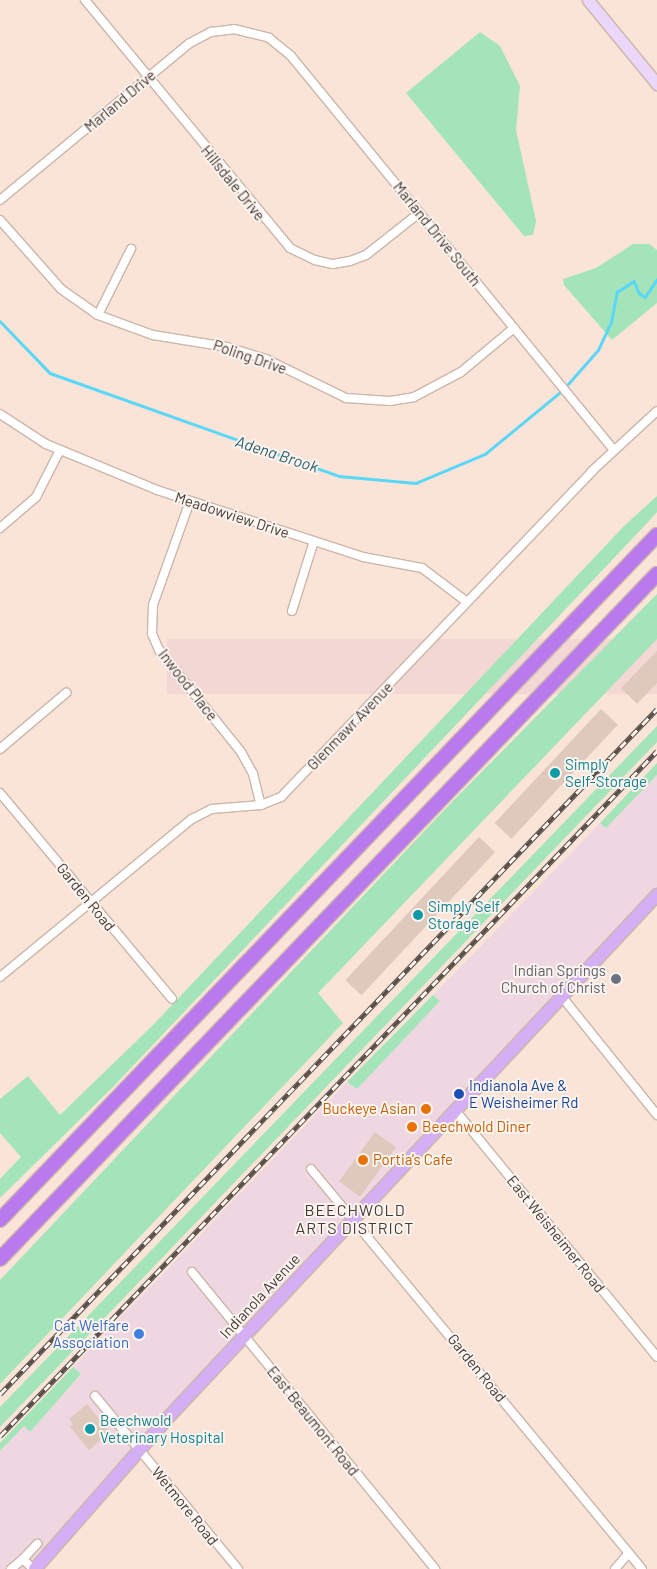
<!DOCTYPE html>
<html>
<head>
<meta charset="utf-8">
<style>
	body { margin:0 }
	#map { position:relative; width:657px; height:1569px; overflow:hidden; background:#f9e4d7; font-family:Barlow,sans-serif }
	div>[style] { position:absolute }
	.commercial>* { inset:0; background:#efd7e2 }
	.industrial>* { inset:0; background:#f2d7d5; transform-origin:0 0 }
	.green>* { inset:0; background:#a4e4b9 }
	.stream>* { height:2.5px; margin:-1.25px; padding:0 1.25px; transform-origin:1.25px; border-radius:1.25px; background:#5ad7f8 }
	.building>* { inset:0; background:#dec9bc; transform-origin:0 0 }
	.roads { filter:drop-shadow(1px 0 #cbb6aa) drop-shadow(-1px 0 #cbb6aa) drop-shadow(0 1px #cbb6aa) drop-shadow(0 -1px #cbb6aa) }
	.minor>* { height:8px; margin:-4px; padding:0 4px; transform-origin:4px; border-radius:4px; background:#fff }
	.secondary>* { height:11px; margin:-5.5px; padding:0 5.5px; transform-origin:5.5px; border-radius:5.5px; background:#ead7fa }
	.primary>* { height:12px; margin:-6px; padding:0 6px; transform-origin:6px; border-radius:6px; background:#d4aff4 }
	.motorway>* { height:14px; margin:-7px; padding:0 7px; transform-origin:7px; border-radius:7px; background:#b87aed }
	.rail>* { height:4.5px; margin-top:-2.25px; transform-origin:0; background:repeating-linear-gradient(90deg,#fdf4ef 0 8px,#564d47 0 16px); box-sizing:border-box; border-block:1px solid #564d47 }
	.dots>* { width:14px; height:14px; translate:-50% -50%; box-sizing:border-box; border:2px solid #fdf4ef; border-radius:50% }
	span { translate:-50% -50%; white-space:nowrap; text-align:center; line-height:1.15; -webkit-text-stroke:4px #fdf4ef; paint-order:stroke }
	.street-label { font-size:15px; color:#433b36 }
	.culture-label { font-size:15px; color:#0d838f }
	.left { translate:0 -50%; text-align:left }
	.worship-label { font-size:15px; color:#5b616d }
	.right { translate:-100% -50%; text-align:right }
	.transit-label { font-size:15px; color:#164399 }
	.food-label { font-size:15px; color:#c56008 }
	.shop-label { font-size:15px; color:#366cbe }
	.water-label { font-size:16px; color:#285c6a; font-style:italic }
	.neighbourhood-label { font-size:16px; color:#433b36; letter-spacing:1px }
</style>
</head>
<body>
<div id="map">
	<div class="commercial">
		<i style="clip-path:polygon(657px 775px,657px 894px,38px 1569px,0 1569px,0 1451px,24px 1426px,30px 1432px,81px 1375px,73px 1367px,347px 1082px,357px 1088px,440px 1001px,433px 995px,600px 823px,606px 828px)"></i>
	</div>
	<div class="industrial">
		<i style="left:657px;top:639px;width:55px;height:490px;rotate:90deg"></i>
	</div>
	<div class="green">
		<i style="clip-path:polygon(480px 32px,500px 46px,520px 86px,516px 130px,536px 221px,533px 235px,524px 236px,406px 93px)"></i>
		<i style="clip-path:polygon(633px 244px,649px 244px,657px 250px,657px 303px,612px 340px,564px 285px,563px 279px,596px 268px)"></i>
		<i style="clip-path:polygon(657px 496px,657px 512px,649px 521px,113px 1087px,0 1198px,0 1179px,21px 1157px,0 1133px,0 1099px,28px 1076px,60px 1115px,154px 1024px,624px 526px)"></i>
		<i style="clip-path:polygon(657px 594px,657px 639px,318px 993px,343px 1023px,0 1384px,0 1280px,450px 804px)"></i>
		<i style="clip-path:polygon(657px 726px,657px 742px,0 1427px,0 1407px)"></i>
		<i style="clip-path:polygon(657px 763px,657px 775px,606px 828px,600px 823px)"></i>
		<i style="clip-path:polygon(433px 995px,440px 1001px,357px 1089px,347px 1082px)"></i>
		<i style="clip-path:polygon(73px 1367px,81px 1374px,30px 1432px,24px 1426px,0 1451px,0 1443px)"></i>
	</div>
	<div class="stream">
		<i style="left:0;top:321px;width:72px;rotate:46.1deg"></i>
		<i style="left:50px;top:373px;width:307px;rotate:19.6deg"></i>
		<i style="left:339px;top:476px;width:77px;rotate:5.2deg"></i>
		<i style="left:416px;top:483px;width:75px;rotate:-22.8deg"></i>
		<i style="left:485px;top:454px;width:96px;rotate:-39.5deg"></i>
		<i style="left:568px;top:384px;width:45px;rotate:-48.6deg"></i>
		<i style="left:598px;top:350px;width:31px;rotate:-65deg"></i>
		<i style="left:611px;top:322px;width:31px;rotate:-79deg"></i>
		<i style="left:617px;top:292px;width:20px;rotate:-33deg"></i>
		<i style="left:634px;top:281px;width:13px;rotate:67deg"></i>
		<i style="left:639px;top:293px;width:7px;rotate:34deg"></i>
		<i style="left:645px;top:297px;width:22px;rotate:-56deg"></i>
	</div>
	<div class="building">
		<i style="clip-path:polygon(657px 651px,657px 683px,637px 704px,621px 688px)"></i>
		<i style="left:601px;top:709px;width:23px;height:156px;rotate:43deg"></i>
		<i style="left:479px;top:837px;width:22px;height:196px;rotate:43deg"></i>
		<i style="left:375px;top:1132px;width:26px;height:61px;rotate:36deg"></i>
		<i style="clip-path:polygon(87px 1404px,110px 1432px,89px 1450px,70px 1427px,73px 1424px,69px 1419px)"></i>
	</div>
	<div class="roads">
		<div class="minor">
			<i style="left:85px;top:0;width:322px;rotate:50.4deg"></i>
			<i style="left:290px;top:248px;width:28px;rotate:26deg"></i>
			<i style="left:315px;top:260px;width:18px;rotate:13deg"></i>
			<i style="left:333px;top:264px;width:17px;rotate:-10deg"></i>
			<i style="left:350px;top:261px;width:17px;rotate:-21deg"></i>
			<i style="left:366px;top:255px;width:68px;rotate:-38.4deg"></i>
			<i style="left:0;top:200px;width:246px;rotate:-39.6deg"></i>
			<i style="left:190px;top:43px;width:24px;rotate:-28deg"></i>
			<i style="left:211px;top:32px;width:23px;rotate:-7deg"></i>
			<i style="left:234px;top:29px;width:36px;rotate:14deg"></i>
			<i style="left:269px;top:38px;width:28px;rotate:39deg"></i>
			<i style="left:291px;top:56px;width:508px;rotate:50.67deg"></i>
			<i style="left:0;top:220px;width:92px;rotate:48.5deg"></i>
			<i style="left:61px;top:289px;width:45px;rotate:35.1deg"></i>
			<i style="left:98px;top:315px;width:59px;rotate:20deg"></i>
			<i style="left:153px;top:335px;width:75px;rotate:9.2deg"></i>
			<i style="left:227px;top:347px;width:41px;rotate:17.1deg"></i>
			<i style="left:266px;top:359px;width:89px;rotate:26deg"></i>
			<i style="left:346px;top:398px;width:44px;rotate:3.9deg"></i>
			<i style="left:390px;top:401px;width:24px;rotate:-9deg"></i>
			<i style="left:414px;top:397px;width:53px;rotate:-28deg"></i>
			<i style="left:461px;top:372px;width:69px;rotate:-39.7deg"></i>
			<i style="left:98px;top:315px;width:74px;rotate:-63.4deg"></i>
			<i style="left:0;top:414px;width:55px;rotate:33.1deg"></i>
			<i style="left:46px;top:444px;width:120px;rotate:22.5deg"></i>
			<i style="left:157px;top:490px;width:217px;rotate:18deg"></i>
			<i style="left:363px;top:557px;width:60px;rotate:10.6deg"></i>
			<i style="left:422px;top:568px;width:56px;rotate:37.1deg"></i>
			<i style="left:190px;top:501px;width:110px;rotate:109.6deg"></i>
			<i style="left:153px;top:605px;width:29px;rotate:92deg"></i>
			<i style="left:152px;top:634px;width:17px;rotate:66deg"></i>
			<i style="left:159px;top:650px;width:131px;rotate:51.2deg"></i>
			<i style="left:241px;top:752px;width:25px;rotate:61deg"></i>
			<i style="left:253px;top:774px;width:32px;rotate:76deg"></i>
			<i style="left:0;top:528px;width:48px;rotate:-40.7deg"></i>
			<i style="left:36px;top:497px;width:53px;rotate:-62.9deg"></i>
			<i style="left:292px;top:611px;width:73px;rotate:-72.6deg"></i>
			<i style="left:0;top:749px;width:87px;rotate:-40.3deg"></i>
			<i style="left:0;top:793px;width:268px;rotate:50.1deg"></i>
			<i style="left:0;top:977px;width:249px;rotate:-39.5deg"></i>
			<i style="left:192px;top:819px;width:22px;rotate:-27deg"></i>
			<i style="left:212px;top:809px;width:49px;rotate:-4.7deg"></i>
			<i style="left:261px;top:805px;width:22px;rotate:-22deg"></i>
			<i style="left:281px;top:797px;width:451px;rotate:-46.3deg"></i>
			<i style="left:592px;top:471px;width:88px;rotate:-42.7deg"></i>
			<i style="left:563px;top:998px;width:150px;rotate:51.2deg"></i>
			<i style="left:455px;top:1110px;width:319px;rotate:50.7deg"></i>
			<i style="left:311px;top:1169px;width:519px;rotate:50.39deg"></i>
			<i style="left:192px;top:1272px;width:384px;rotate:50.7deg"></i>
			<i style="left:95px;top:1396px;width:224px;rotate:50.4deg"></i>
			<i style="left:23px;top:1559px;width:21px;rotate:-47deg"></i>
			<i style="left:11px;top:1569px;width:16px;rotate:-40deg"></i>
			<i style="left:23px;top:1559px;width:14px;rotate:45deg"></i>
			<i style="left:615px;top:1569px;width:21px;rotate:-49deg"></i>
		</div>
		<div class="secondary">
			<i style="left:588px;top:0;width:109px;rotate:50.6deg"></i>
		</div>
		<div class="primary">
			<i style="left:35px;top:1569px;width:196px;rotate:-48.7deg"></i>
			<i style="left:164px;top:1422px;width:722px;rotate:-46.91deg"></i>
		</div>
		<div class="motorway">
			<i style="left:0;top:1220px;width:949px;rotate:-46.2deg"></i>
			<i style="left:0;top:1259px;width:949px;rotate:-46.2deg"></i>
		</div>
	</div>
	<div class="rail">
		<i style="left:0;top:1394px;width:949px;rotate:-46.2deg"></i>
		<i style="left:0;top:1436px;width:949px;rotate:-46.2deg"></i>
	</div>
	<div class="dots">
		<i style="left:555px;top:773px;background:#0f9aa8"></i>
		<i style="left:418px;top:915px;background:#0f9aa8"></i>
		<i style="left:616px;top:979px;background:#6b7280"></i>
		<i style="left:459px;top:1094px;background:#1a4fb4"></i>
		<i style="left:426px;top:1109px;background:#e8710a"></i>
		<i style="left:412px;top:1127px;background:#e8710a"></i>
		<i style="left:363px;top:1160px;background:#e8710a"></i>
		<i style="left:139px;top:1334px;background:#3f7fe0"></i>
		<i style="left:90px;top:1429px;background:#0f9aa8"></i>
	</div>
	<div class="street-label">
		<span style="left:120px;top:101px;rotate:-40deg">Marland Drive</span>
		<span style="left:233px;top:183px;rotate:51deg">Hillsdale Drive</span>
		<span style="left:437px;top:234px;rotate:51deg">Marland Drive South</span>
		<span style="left:250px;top:357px;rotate:19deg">Poling Drive</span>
		<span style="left:232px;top:515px;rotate:18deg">Meadowview Drive</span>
		<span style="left:188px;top:685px;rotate:52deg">Inwood Place</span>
		<span style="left:350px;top:726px;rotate:-46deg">Glenmawr Avenue</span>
		<span style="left:86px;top:897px;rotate:51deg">Garden Road</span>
		<span style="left:556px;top:1234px;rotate:51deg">East Weisheimer Road</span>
		<span style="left:260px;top:1296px;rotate:-47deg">Indianola Avenue</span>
		<span style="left:477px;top:1368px;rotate:51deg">Garden Road</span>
		<span style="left:313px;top:1421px;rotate:51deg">East Beaumont Road</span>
		<span style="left:185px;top:1506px;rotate:51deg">Wetmore Road</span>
	</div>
	<div class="culture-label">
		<span class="left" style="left:565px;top:773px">Simply<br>Self-Storage</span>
		<span class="left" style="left:428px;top:915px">Simply Self<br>Storage</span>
		<span class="left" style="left:100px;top:1429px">Beechwold<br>Veterinary Hospital</span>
	</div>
	<div class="worship-label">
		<span class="right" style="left:606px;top:979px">Indian Springs<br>Church of Christ</span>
	</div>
	<div class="transit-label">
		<span class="left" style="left:469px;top:1094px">Indianola Ave &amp;<br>E Weisheimer Rd</span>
	</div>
	<div class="food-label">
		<span class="right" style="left:416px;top:1109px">Buckeye Asian</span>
		<span class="left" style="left:422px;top:1127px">Beechwold Diner</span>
		<span class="left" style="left:373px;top:1160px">Portia's Cafe</span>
	</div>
	<div class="shop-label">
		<span class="right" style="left:129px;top:1334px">Cat Welfare<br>Association</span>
	</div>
	<div class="water-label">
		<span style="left:277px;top:454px;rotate:18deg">Adena Brook</span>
	</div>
	<div class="neighbourhood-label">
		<span style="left:355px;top:1219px">BEECHWOLD<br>ARTS DISTRICT</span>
	</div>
</div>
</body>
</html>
